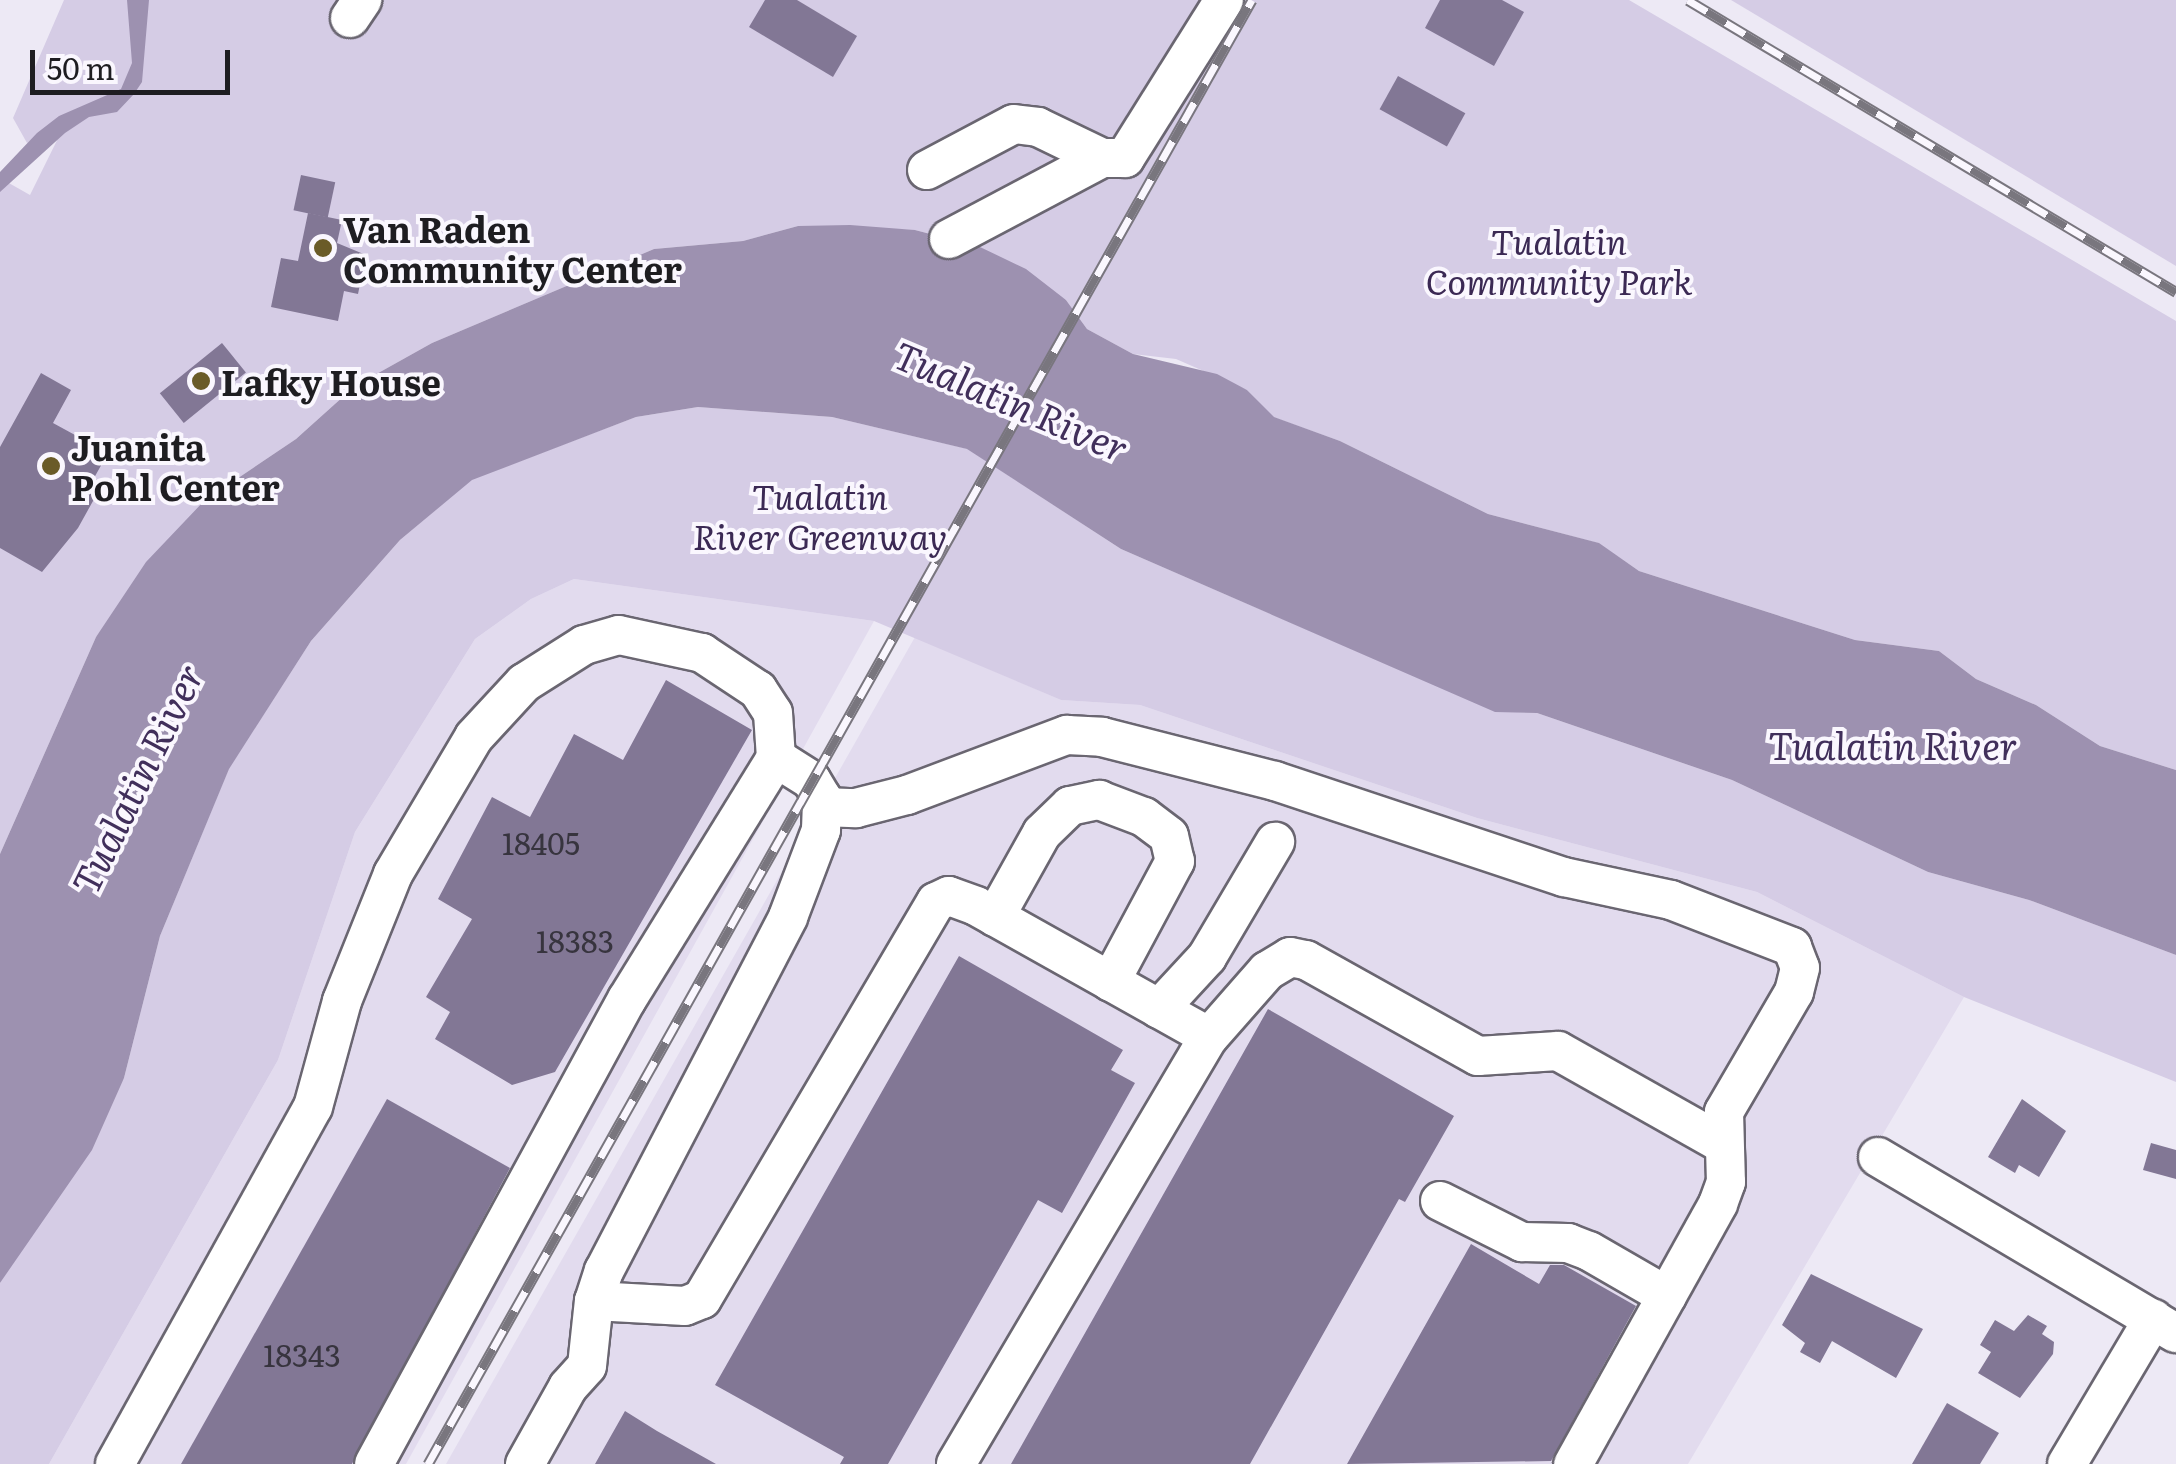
<!DOCTYPE html>
<html>
<head>
<meta charset="utf-8">
<style>
	body { margin:0 }
	#map { position:relative; width:2176px; height:1464px; overflow:hidden; background:#ede9f5; font-family:Literata,serif }
	div>[style] { position:absolute }
	.built>* { inset:0; background:#e2dbee }
	.green>* { inset:0; background:#d5cce5 }
	.water>* { inset:0; background:#9d91b0 }
	.building>* { inset:0; background:#827795; transform-origin:0 0 }
	.roads { filter:drop-shadow(2px 0 #6a6671) drop-shadow(-2px 0 #6a6671) drop-shadow(0 2px #6a6671) drop-shadow(0 -2px #6a6671) }
	.minor>* { height:38px; margin:-19px; padding:0 19px; transform-origin:19px; border-radius:19px; background:#fff }
	.rail>* { height:11px; margin-top:-5.5px; transform-origin:0; background:repeating-linear-gradient(90deg,#faf7fe 0 22px,#79767e 0 44px); box-sizing:border-box; border-block:2px solid #79767e }
	.dots>* { width:28px; height:28px; translate:-50% -50%; box-sizing:border-box; border:5px solid #faf7fe; border-radius:50% }
	span { translate:-50% -50%; white-space:nowrap; text-align:center; line-height:1.15; -webkit-text-stroke:8px #faf7fe; paint-order:stroke }
	.number-label { font-size:30px; color:#37343e }
	.number-label span { -webkit-text-stroke-width:0 }
	.poi-label { font-size:35px; color:#1e1d21; font-weight:700 }
	.left { translate:0 -50%; text-align:left }
	.park-label { font-size:35px; color:#3b2954; font-style:italic }
	.water-label { font-size:38px; color:#412f5b; font-style:italic }
	.scale { position:absolute; left:30px; top:50px; width:200px; height:45px; box-sizing:border-box; border:5px solid #1e1d21; border-top:0; padding-left:12px; font-size:30px; line-height:35px; white-space:nowrap; color:#1e1d21; -webkit-text-stroke:8px #faf7fe; paint-order:stroke }
</style>
</head>
<body>
<div id="map">
	<div class="built">
		<i style="clip-path:polygon(574px 579px,874px 621px,406px 1464px,49px 1464px,278px 1060px,355px 832px,475px 639px,531px 599px)"></i>
		<i style="clip-path:polygon(915px 637px,1061px 700px,1140px 705px,1477px 818px,1757px 892px,1964px 997px,1688px 1464px,446px 1464px)"></i>
	</div>
	<div class="green">
		<i style="clip-path:polygon(64px 0,1629px 0,2176px 321px,2176px 770px,2100px 746px,2036px 705px,1976px 679px,1939px 651px,1855px 640px,1639px 571px,1598px 543px,1488px 514px,1340px 441px,1273px 417px,1247px 390px,1176px 359px,1133px 354px,1087px 329px,1066px 300px,980px 247px,915px 230px,798px 226px,743px 241px,654px 249px,432px 343px,355px 386px,296px 439px,204px 501px,96px 637px,0 854px,0 178px,30px 195px,71px 112px,27px 143px,13px 118px)"></i>
		<i style="clip-path:polygon(1731px 0,2176px 0,2176px 266px)"></i>
		<i style="clip-path:polygon(698px 407px,832px 417px,968px 449px,1121px 549px,1495px 711px,1537px 713px,1732px 780px,1928px 872px,2029px 900px,2176px 955px,2176px 1082px,1964px 997px,1757px 892px,1477px 818px,1140px 705px,1061px 700px,874px 621px,574px 579px,531px 599px,475px 639px,355px 832px,278px 1060px,49px 1464px,0 1464px,0 1283px,124px 1078px,160px 936px,229px 768px,311px 641px,400px 540px,472px 479px,636px 417px)"></i>
	</div>
	<div class="water">
		<i style="clip-path:polygon(127px 0,149px 0,142px 82px,134px 94px,117px 112px,89px 117px,65px 133px,0 192px,0 172px,37px 133px,59px 116px,121px 89px,132px 63px)"></i>
		<i style="clip-path:polygon(850px 225px,915px 230px,980px 247px,1026px 269px,1066px 300px,1087px 329px,1133px 354px,1217px 374px,1247px 390px,1274px 417px,1340px 441px,1488px 514px,1599px 543px,1639px 571px,1855px 640px,1939px 651px,1976px 679px,2036px 705px,2100px 746px,2176px 770px,2176px 955px,2029px 900px,1928px 872px,1732px 780px,1537px 713px,1495px 712px,1121px 549px,967px 449px,832px 417px,698px 407px,636px 417px,472px 480px,400px 540px,311px 641px,229px 769px,160px 936px,124px 1078px,92px 1150px,0 1283px,0 854px,96px 637px,146px 562px,204px 501px,296px 439px,355px 386px,432px 343px,654px 249px,743px 241px,798px 226px)"></i>
	</div>
	<div class="building">
		<i style="clip-path:polygon(765px 0,797px 0,857px 36px,833px 77px,749px 27px)"></i>
		<i style="clip-path:polygon(1440px 0,1502px 0,1524px 12px,1494px 66px,1425px 28px)"></i>
		<i style="left:1398px;top:76px;width:77px;height:38px;rotate:29deg"></i>
		<i style="left:301px;top:175px;width:35px;height:36px;rotate:12deg"></i>
		<i style="clip-path:polygon(308px 213px,342px 220px,337px 243px,366px 255px,358px 294px,344px 291px,338px 321px,271px 307px,281px 258px,298px 261px)"></i>
		<i style="left:222px;top:343px;width:38px;height:80px;rotate:51deg"></i>
		<i style="clip-path:polygon(41px 373px,71px 390px,53px 423px,108px 453px,94px 478px,103px 483px,78px 528px,42px 572px,0 548px,0 447px)"></i>
		<i style="clip-path:polygon(666px 680px,752px 730px,555px 1072px,512px 1085px,435px 1039px,450px 1012px,426px 997px,472px 919px,438px 899px,492px 797px,530px 817px,574px 734px,623px 760px)"></i>
		<i style="clip-path:polygon(959px 956px,1123px 1050px,1111px 1070px,1135px 1083px,1062px 1213px,1038px 1200px,888px 1464px,840px 1464px,844px 1457px,715px 1385px)"></i>
		<i style="clip-path:polygon(1268px 1009px,1454px 1116px,1405px 1202px,1399px 1199px,1250px 1464px,1011px 1464px)"></i>
		<i style="clip-path:polygon(387px 1099px,510px 1168px,352px 1464px,181px 1464px)"></i>
		<i style="clip-path:polygon(2022px 1099px,2066px 1131px,2039px 1177px,2019px 1165px,2015px 1173px,1988px 1157px)"></i>
		<i style="clip-path:polygon(2151px 1143px,2176px 1150px,2176px 1179px,2143px 1170px)"></i>
		<i style="clip-path:polygon(1471px 1244px,1539px 1284px,1550px 1265px,1564px 1265px,1636px 1306px,1551px 1461px,1347px 1464px)"></i>
		<i style="clip-path:polygon(1811px 1274px,1923px 1329px,1896px 1378px,1832px 1341px,1820px 1363px,1800px 1352px,1805px 1343px,1782px 1325px)"></i>
		<i style="clip-path:polygon(2028px 1315px,2047px 1326px,2042px 1334px,2054px 1342px,2053px 1354px,2020px 1398px,1978px 1373px,1991px 1352px,1980px 1345px,1995px 1320px,2014px 1331px)"></i>
		<i style="clip-path:polygon(1947px 1403px,1999px 1433px,1980px 1464px,1912px 1464px)"></i>
		<i style="clip-path:polygon(625px 1411px,657px 1431px,716px 1464px,595px 1464px)"></i>
	</div>
	<div class="roads">
		<div class="minor">
			<i style="left:350px;top:18px;width:22px;rotate:-56deg"></i>
			<i style="left:927px;top:170px;width:98px;rotate:-27.9deg"></i>
			<i style="left:1014px;top:124px;width:24px;rotate:7deg"></i>
			<i style="left:1038px;top:127px;width:71px;rotate:25.8deg"></i>
			<i style="left:1102px;top:158px;width:23px"></i>
			<i style="left:1125px;top:158px;width:186px;rotate:-57.9deg"></i>
			<i style="left:949px;top:239px;width:173px;rotate:-27.9deg"></i>
			<i style="left:822px;top:807px;width:34px;rotate:2deg"></i>
			<i style="left:856px;top:808px;width:53px;rotate:-14.3deg"></i>
			<i style="left:907px;top:795px;width:171px;rotate:-20.6deg"></i>
			<i style="left:1067px;top:735px;width:35px;rotate:3deg"></i>
			<i style="left:1102px;top:737px;width:179px;rotate:14.3deg"></i>
			<i style="left:1275px;top:781px;width:305px;rotate:18.4deg"></i>
			<i style="left:1564px;top:877px;width:109px;rotate:12.1deg"></i>
			<i style="left:1671px;top:900px;width:130px;rotate:21.2deg"></i>
			<i style="left:1792px;top:947px;width:22px;rotate:69deg"></i>
			<i style="left:1800px;top:968px;width:25px;rotate:104deg"></i>
			<i style="left:1794px;top:992px;width:139px;rotate:120.3deg"></i>
			<i style="left:1724px;top:1112px;width:70px;rotate:88.4deg"></i>
			<i style="left:1726px;top:1182px;width:23px;rotate:110deg"></i>
			<i style="left:1718px;top:1204px;width:298px;rotate:119.1deg"></i>
			<i style="left:995px;top:917px;width:96px;rotate:-60.8deg"></i>
			<i style="left:1042px;top:833px;width:39px;rotate:-44deg"></i>
			<i style="left:1070px;top:806px;width:30px;rotate:-12deg"></i>
			<i style="left:1099px;top:800px;width:48px;rotate:20.7deg"></i>
			<i style="left:1144px;top:817px;width:31px;rotate:37deg"></i>
			<i style="left:1169px;top:836px;width:26px;rotate:77deg"></i>
			<i style="left:1175px;top:861px;width:137px;rotate:118.2deg"></i>
			<i style="left:1159px;top:1009px;width:71px;rotate:-47.3deg"></i>
			<i style="left:1207px;top:957px;width:134px;rotate:-59.4deg"></i>
			<i style="left:1878px;top:1157px;width:346px;rotate:30.6deg"></i>
			<i style="left:1440px;top:1201px;width:92px;rotate:26.6deg"></i>
			<i style="left:1522px;top:1242px;width:46px;rotate:1.2deg"></i>
			<i style="left:1568px;top:1243px;width:22px;rotate:21deg"></i>
			<i style="left:1589px;top:1251px;width:90px;rotate:30deg"></i>
			<i style="left:594px;top:1301px;width:91px;rotate:3.1deg"></i>
			<i style="left:685px;top:1306px;width:18px;rotate:-22deg"></i>
			<i style="left:702px;top:1299px;width:461px;rotate:-59.5deg"></i>
			<i style="left:936px;top:902px;width:14px;rotate:-25deg"></i>
			<i style="left:949px;top:896px;width:29px;rotate:20deg"></i>
			<i style="left:976px;top:906px;width:267px;rotate:29.3deg"></i>
			<i style="left:115px;top:1464px;width:408px;rotate:-61deg"></i>
			<i style="left:313px;top:1107px;width:110px;rotate:-74.7deg"></i>
			<i style="left:342px;top:1001px;width:137px;rotate:-68.1deg"></i>
			<i style="left:393px;top:874px;width:159px;rotate:-59.4deg"></i>
			<i style="left:474px;top:737px;width:74px;rotate:-47.2deg"></i>
			<i style="left:524px;top:683px;width:71px;rotate:-32.3deg"></i>
			<i style="left:584px;top:645px;width:36px;rotate:-16deg"></i>
			<i style="left:619px;top:635px;width:85px;rotate:12.2deg"></i>
			<i style="left:702px;top:653px;width:67px;rotate:33.5deg"></i>
			<i style="left:758px;top:690px;width:27px;rotate:57deg"></i>
			<i style="left:773px;top:713px;width:45px;rotate:86.2deg"></i>
			<i style="left:776px;top:758px;width:283px;rotate:121.7deg"></i>
			<i style="left:627px;top:999px;width:529px;rotate:118.55deg"></i>
			<i style="left:525px;top:1464px;width:88px;rotate:-60.8deg"></i>
			<i style="left:568px;top:1387px;width:28px;rotate:-48deg"></i>
			<i style="left:587px;top:1366px;width:65px;rotate:-83.9deg"></i>
			<i style="left:594px;top:1301px;width:32px;rotate:-72deg"></i>
			<i style="left:604px;top:1271px;width:399px;rotate:-62.5deg"></i>
			<i style="left:788px;top:917px;width:93px;rotate:-69.2deg"></i>
			<i style="left:821px;top:830px;width:32px;rotate:-88deg"></i>
			<i style="left:822px;top:798px;width:21px;rotate:-121deg"></i>
			<i style="left:811px;top:780px;width:41px;rotate:-147.8deg"></i>
			<i style="left:956px;top:1464px;width:496px;rotate:-59.4deg"></i>
			<i style="left:1209px;top:1037px;width:88px;rotate:-48.7deg"></i>
			<i style="left:1267px;top:971px;width:27px;rotate:-31deg"></i>
			<i style="left:1290px;top:957px;width:16px;rotate:11deg"></i>
			<i style="left:1306px;top:960px;width:197px;rotate:29.2deg"></i>
			<i style="left:1478px;top:1056px;width:80px;rotate:-3.6deg"></i>
			<i style="left:1558px;top:1051px;width:189px;rotate:29.4deg"></i>
			<i style="left:2067px;top:1464px;width:169px;rotate:-59.3deg"></i>
		</div>
	</div>
	<div class="rail">
		<i style="left:1688px;top:0;width:569px;rotate:30.89deg"></i>
		<i style="left:428px;top:1464px;width:1680px;rotate:-60.63deg"></i>
	</div>
	<div class="dots">
		<i style="left:323px;top:248px;background:#6a5b28"></i>
		<i style="left:201px;top:381px;background:#6a5b28"></i>
		<i style="left:51px;top:466px;background:#6a5b28"></i>
	</div>
	<div class="number-label">
		<span style="left:541px;top:842px">18405</span>
		<span style="left:575px;top:940px">18383</span>
		<span style="left:302px;top:1354px">18343</span>
	</div>
	<div class="poi-label">
		<span class="left" style="left:343px;top:248px">Van Raden<br>Community Center</span>
		<span class="left" style="left:221px;top:381px">Lafky House</span>
		<span class="left" style="left:71px;top:466px">Juanita<br>Pohl Center</span>
	</div>
	<div class="park-label">
		<span style="left:1559px;top:260px">Tualatin<br>Community Park</span>
		<span style="left:820px;top:515px">Tualatin<br>River Greenway</span>
	</div>
	<div class="water-label">
		<span style="left:1012px;top:400px;rotate:23deg">Tualatin River</span>
		<span style="left:1893px;top:744px">Tualatin River</span>
		<span style="left:136px;top:778px;rotate:-64deg">Tualatin River</span>
	</div>
	<div class="scale">50 m</div>
</div>
</body>
</html>
